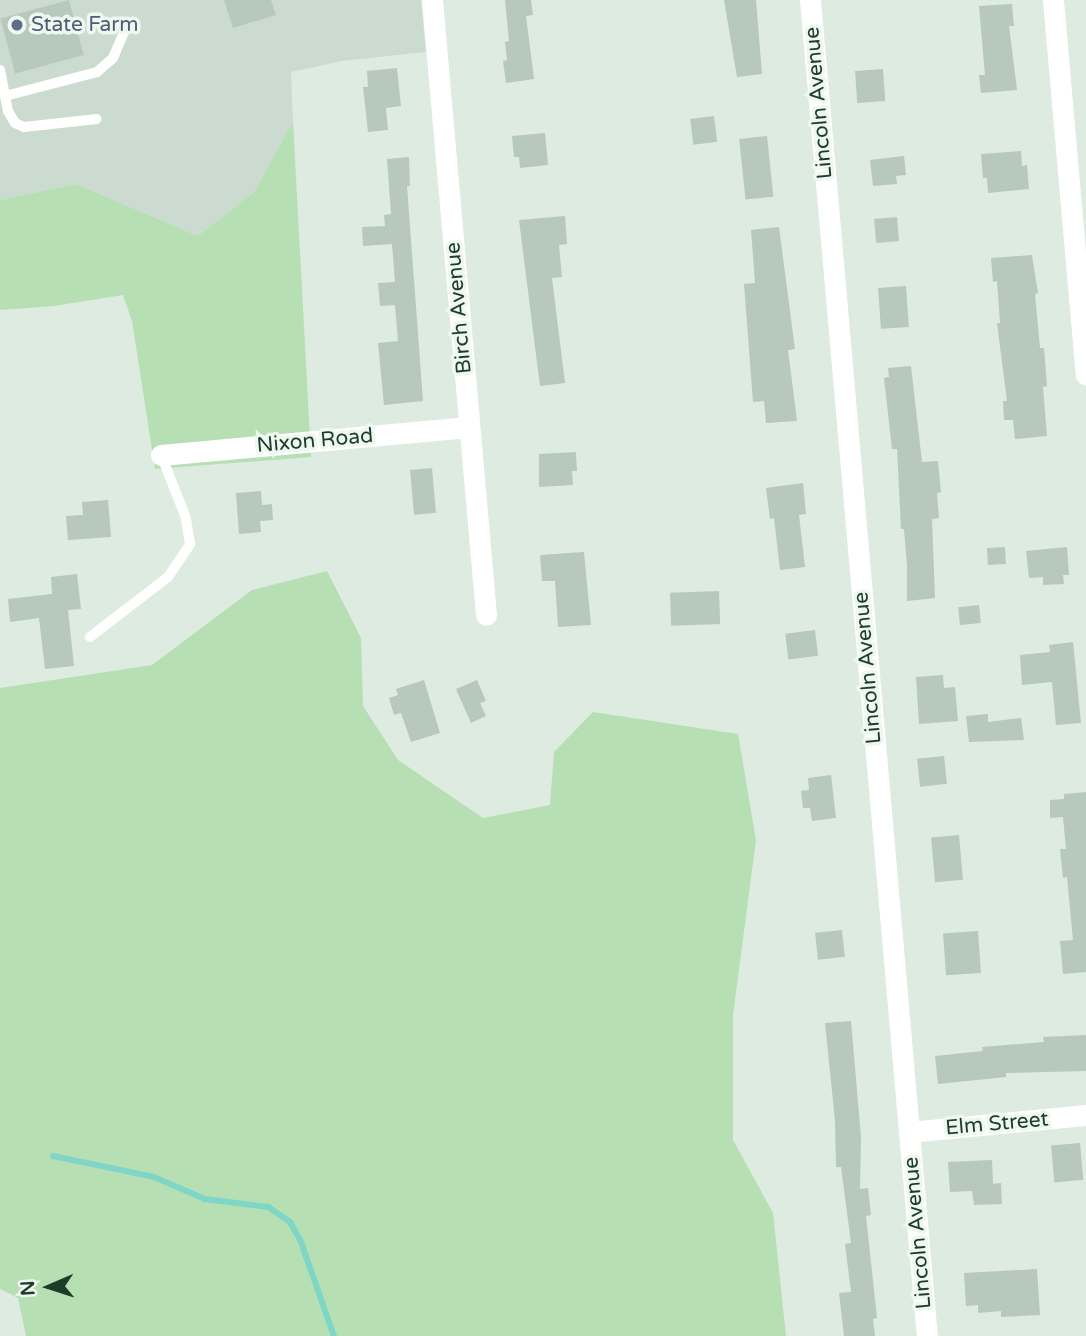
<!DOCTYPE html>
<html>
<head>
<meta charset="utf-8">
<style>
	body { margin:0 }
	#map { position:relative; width:1086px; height:1336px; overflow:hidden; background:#deebe0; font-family:"Varela Round",sans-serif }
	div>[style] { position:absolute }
	.built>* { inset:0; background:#ccdbcf }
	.green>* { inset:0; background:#b7dfb4 }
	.stream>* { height:6px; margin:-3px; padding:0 3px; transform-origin:3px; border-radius:3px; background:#7fd6c6 }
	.building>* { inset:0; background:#b6c9bb; transform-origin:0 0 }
	.service>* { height:10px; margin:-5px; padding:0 5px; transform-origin:5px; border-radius:5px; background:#fff }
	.minor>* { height:21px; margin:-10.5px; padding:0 10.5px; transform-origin:10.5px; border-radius:10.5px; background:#fff }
	.dots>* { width:19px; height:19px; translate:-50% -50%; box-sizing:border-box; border:4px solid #eef7f0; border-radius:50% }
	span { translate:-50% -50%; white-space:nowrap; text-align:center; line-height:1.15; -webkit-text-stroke:7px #eef7f0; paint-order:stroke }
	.service-label { font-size:21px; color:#4e5e75 }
	.left { translate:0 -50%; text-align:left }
	.street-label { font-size:21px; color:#1e3c29 }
	.north { position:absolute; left:14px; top:1252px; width:70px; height:70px; -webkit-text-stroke:5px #eef7f0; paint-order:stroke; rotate:267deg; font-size:19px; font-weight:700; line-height:28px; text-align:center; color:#1e3c29 }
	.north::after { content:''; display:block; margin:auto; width:24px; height:32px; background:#1e3c29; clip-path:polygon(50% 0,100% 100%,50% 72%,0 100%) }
</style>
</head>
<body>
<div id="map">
	<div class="built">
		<i style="clip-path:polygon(0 0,421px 0,426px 52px,342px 61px,291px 72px,293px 121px,254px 192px,198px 236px,76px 184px,0 200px)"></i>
	</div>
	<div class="green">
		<i style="clip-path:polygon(293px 121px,311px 457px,155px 469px,132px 321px,123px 295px,54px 306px,0 310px,0 200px,76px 184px,198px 236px,254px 192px)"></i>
		<i style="clip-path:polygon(327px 571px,361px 638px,363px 706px,398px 760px,483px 818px,550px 805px,554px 752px,593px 712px,738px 734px,756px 840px,733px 1015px,733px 1140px,773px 1213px,786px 1336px,26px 1336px,18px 1298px,0 1289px,0 688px,152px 665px,252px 590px)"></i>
	</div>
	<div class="stream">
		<i style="left:53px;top:1156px;width:103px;rotate:11.7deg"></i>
		<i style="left:154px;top:1177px;width:56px;rotate:23.3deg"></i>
		<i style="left:205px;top:1199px;width:64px;rotate:7.2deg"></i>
		<i style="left:268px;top:1207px;width:27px;rotate:34deg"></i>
		<i style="left:290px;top:1222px;width:23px;rotate:61deg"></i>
		<i style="left:301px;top:1242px;width:100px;rotate:70.7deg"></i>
	</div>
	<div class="building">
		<i style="left:69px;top:0;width:57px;height:71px;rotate:75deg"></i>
		<i style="clip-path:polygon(224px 0,271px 0,276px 15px,233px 28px)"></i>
		<i style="clip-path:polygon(505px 0,531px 0,533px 15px,526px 16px,534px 79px,506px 83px,503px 61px,507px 60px,505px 42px,509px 41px)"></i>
		<i style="clip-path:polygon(724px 0,756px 0,762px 74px,737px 77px)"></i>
		<i style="clip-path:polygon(1012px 4px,1014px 26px,1009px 26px,1017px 90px,981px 93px,979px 75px,985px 75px,979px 6px)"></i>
		<i style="clip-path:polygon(397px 68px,401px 106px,386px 108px,388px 130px,368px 132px,363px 87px,368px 87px,367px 71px)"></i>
		<i style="left:883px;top:69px;width:32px;height:28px;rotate:86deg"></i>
		<i style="left:714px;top:116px;width:26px;height:24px;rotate:83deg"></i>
		<i style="clip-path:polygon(545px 133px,548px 165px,520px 168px,519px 157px,514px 157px,512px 136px)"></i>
		<i style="left:767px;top:136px;width:61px;height:28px;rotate:84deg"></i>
		<i style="clip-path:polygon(1021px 151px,1022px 166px,1027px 165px,1029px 189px,988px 193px,987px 178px,983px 178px,981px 154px)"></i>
		<i style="clip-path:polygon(904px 156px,906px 175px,896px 176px,897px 184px,873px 186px,870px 160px)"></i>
		<i style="clip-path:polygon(409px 157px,410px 186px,407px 186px,423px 401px,384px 405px,378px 343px,398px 341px,395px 305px,380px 306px,378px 283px,395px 282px,392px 244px,363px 246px,362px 227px,385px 226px,384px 215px,391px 214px,387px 159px)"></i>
		<i style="clip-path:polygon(565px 216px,567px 244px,559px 245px,562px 277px,552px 278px,565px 383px,540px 386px,519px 220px)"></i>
		<i style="left:897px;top:217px;width:24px;height:23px;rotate:85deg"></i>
		<i style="clip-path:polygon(779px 227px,795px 349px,788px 350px,797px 421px,766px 423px,764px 401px,753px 402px,744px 284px,755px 283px,751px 230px)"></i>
		<i style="clip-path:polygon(1032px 255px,1038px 293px,1035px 294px,1040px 348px,1044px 348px,1047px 386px,1043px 387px,1047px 436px,1015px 439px,1013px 420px,1004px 420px,1003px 401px,1007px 401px,997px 323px,1000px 323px,997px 281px,993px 282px,991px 258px)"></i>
		<i style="left:906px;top:286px;width:41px;height:28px;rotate:86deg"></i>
		<i style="clip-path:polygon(911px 366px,922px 462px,938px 461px,941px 492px,937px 493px,939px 518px,932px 519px,935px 598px,907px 601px,907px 566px,904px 529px,901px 529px,897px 449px,892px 449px,884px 378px,889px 377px,888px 368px)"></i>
		<i style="clip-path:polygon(576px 452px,577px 471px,572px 471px,573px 485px,539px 487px,539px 454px)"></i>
		<i style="left:432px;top:468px;width:45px;height:22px;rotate:85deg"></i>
		<i style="clip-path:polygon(803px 483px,806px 514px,799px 515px,805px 567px,780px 570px,774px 518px,770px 519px,766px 488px)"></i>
		<i style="clip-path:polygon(261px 491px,262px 505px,272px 504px,273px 520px,260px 521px,261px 532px,239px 534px,236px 493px)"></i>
		<i style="clip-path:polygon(108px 500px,111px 537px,68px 540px,66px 516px,83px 515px,82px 502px)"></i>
		<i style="left:1005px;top:547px;width:17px;height:18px;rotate:87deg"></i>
		<i style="clip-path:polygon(1067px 547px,1069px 575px,1063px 575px,1064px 584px,1043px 585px,1043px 577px,1029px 578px,1026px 551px)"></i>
		<i style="clip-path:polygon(584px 552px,591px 625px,558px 627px,555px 581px,542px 581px,540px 555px)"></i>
		<i style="clip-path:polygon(77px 574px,81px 609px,68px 610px,74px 666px,45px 669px,39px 618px,10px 622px,8px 599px,52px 594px,51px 577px)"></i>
		<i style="left:719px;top:591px;width:33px;height:49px;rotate:88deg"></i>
		<i style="left:979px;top:605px;width:18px;height:21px;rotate:84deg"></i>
		<i style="left:815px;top:630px;width:26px;height:30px;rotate:83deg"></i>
		<i style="clip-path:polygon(1073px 642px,1081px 723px,1056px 725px,1052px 682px,1022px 685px,1020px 655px,1050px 652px,1049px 645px)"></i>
		<i style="clip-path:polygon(943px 675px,944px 688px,955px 687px,958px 721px,919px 724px,916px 677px)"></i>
		<i style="clip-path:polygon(424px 680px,440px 733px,411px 742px,401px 713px,394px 715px,389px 698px,398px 695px,396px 689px)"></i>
		<i style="clip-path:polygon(477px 680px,486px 701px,480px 703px,486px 716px,471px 723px,456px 689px)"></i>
		<i style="clip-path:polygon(988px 714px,988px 722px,1021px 718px,1024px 740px,969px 742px,966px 716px)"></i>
		<i style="left:944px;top:756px;width:28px;height:27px;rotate:84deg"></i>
		<i style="clip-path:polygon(831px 775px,836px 818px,812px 821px,810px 808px,803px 808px,801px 791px,809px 790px,808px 778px)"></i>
		<i style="clip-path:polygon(1086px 792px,1086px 972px,1063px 974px,1060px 941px,1073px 940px,1067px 877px,1063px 878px,1060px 849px,1066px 849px,1063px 817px,1050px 818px,1050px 800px,1064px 799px,1064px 794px)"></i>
		<i style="left:959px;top:835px;width:45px;height:28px;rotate:85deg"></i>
		<i style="left:842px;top:930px;width:27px;height:27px;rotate:84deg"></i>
		<i style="left:978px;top:931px;width:42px;height:35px;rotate:86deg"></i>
		<i style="clip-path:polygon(851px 1021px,861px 1137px,860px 1189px,868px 1188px,871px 1215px,866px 1216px,877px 1318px,873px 1319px,875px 1336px,844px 1336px,839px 1293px,851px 1292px,845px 1244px,851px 1243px,841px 1167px,836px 1167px,835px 1121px,825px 1023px)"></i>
		<i style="clip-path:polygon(1086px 1035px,1086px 1071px,1006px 1073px,1006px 1077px,938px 1084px,935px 1056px,983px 1051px,982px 1047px,1044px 1042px,1043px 1037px)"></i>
		<i style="left:1080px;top:1143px;width:37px;height:29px;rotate:85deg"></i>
		<i style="clip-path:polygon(992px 1160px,993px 1184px,1001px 1183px,1002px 1204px,974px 1205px,972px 1191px,950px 1192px,948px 1162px)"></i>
		<i style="clip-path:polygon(1037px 1269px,1040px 1315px,1001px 1317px,1001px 1311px,978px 1313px,978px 1305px,966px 1306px,964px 1273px)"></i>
	</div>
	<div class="service">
		<i style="left:0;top:70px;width:42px;rotate:79deg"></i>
		<i style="left:8px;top:111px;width:14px;rotate:60deg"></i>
		<i style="left:15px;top:123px;width:10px;rotate:24deg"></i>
		<i style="left:24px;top:127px;width:73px;rotate:-6.3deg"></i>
		<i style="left:5px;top:96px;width:95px;rotate:-14.6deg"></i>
		<i style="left:97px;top:72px;width:21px;rotate:-41deg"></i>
		<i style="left:113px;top:58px;width:30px;rotate:-67deg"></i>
		<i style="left:90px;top:637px;width:98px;rotate:-37.6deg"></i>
		<i style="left:168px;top:577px;width:40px;rotate:-56deg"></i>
		<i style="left:190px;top:544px;width:26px;rotate:-99deg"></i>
		<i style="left:186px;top:518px;width:68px;rotate:-111.6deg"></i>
	</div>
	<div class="minor">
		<i style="left:432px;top:0;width:617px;rotate:84.98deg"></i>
		<i style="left:810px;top:0;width:1341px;rotate:85deg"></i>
		<i style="left:1053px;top:0;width:376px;rotate:85deg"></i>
		<i style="left:161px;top:455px;width:309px;rotate:-5.2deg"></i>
		<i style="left:909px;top:1132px;width:178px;rotate:-5.5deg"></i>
	</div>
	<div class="dots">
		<i style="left:17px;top:25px;background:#5c6f8a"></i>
	</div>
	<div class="service-label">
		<span class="left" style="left:31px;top:25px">State Farm</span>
	</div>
	<div class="street-label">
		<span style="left:819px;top:103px;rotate:-95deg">Lincoln Avenue</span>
		<span style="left:459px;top:308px;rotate:-95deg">Birch Avenue</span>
		<span style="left:315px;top:441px;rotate:-5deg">Nixon Road</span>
		<span style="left:868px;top:668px;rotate:-95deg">Lincoln Avenue</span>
		<span style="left:997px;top:1124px;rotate:-5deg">Elm Street</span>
		<span style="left:918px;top:1233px;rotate:-95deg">Lincoln Avenue</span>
	</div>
	<div class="north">N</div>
</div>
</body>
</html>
